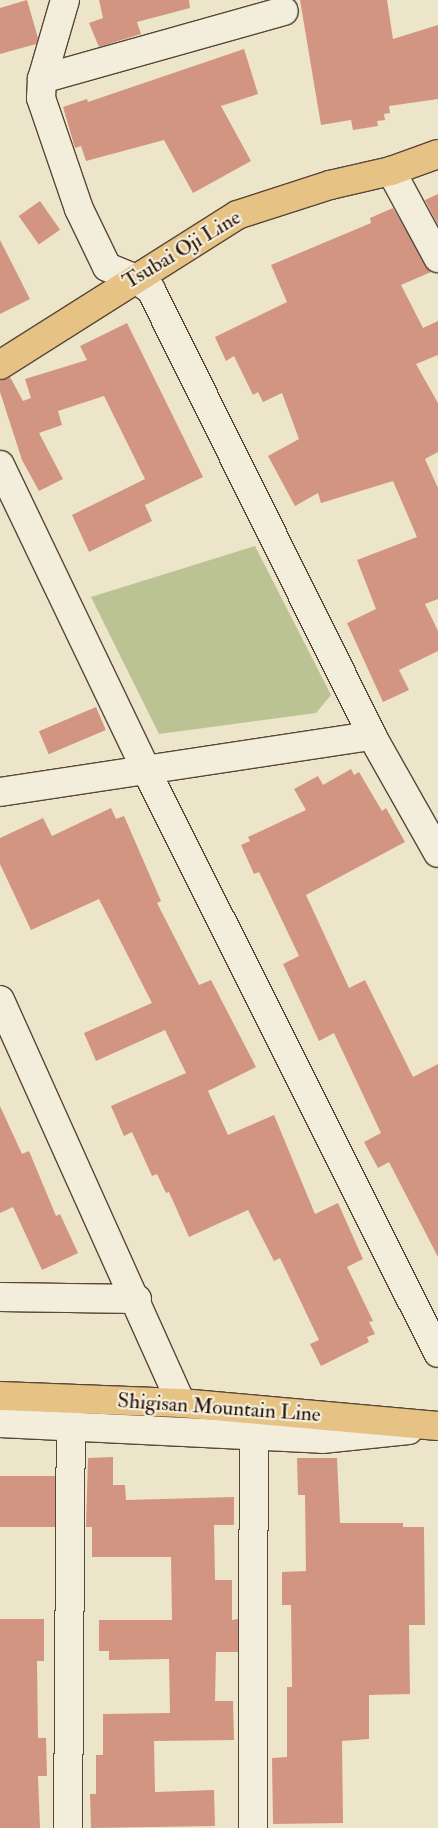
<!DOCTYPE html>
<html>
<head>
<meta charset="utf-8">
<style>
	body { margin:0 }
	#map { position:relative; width:438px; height:1828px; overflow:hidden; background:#ece5c9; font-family:"IM FELL Double Pica",serif }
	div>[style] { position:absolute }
	.green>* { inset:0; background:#bbc394 }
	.building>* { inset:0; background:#d29582; transform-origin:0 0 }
	.roads { filter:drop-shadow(1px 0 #584737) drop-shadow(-1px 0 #584737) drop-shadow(0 1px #584737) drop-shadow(0 -1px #584737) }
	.minor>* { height:28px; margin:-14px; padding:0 14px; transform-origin:14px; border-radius:14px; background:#f3eedc }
	.major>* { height:28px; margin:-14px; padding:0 14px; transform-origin:14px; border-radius:14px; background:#e6c284 }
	span { translate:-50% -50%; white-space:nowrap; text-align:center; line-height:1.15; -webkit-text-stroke:4.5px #f3eedc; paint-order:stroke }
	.street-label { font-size:21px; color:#271206 }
</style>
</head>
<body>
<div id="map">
	<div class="green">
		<i style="clip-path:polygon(255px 546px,331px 695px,316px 713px,159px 734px,91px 597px)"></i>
	</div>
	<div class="building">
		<i style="clip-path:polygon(27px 0,38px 38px,36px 44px,0 54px,0 8px)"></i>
		<i style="clip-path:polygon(99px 0,189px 0,190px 8px,137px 22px,141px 34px,99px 47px,89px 23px,103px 18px)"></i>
		<i style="clip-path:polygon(300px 0,387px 0,393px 39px,438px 25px,438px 99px,389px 106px,390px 113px,384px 114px,385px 120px,377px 121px,378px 126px,353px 130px,351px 120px,321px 125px)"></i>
		<i style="clip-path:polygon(244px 49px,258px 94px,221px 106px,251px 161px,193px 193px,164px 140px,86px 161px,81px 146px,75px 148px,63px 107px,87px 99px,88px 102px)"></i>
		<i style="clip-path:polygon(438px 194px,438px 225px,425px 200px)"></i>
		<i style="left:40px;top:201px;width:35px;height:26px;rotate:55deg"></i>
		<i style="clip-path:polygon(393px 208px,431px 272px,401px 285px,423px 328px,438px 321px,438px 355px,416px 364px,438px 403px,438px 452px,425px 459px,438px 488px,438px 599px,425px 604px,438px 631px,438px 651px,399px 670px,409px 690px,383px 702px,347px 623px,376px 609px,357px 560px,417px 537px,393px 481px,321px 503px,318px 493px,295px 506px,268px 456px,299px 439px,282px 393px,263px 402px,258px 392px,253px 395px,234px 356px,226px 361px,215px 337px,287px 302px,271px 265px,371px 223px,370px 218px)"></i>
		<i style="clip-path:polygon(0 240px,30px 299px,0 314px)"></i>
		<i style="clip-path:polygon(127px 323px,203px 477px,145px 505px,152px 521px,89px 552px,72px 515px,145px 479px,104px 396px,58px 411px,62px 425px,39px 433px,63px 479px,39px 491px,22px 460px,0 392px,0 381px,10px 377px,23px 401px,31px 398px,25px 379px,87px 360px,80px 346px)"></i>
		<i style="left:96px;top:707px;width:25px;height:62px;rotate:67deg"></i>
		<i style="clip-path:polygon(351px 769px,354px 775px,359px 772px,382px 811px,386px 808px,405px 842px,306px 895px,349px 988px,365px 980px,413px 1077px,438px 1064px,438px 1257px,389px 1162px,378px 1168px,364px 1142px,381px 1133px,334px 1033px,319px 1041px,283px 964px,299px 956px,259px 872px,254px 874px,241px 845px,250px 841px,248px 837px,306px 810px,294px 789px,318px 776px,323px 785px)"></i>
		<i style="clip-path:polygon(111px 808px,116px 819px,124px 816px,161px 901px,157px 903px,199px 985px,211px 980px,256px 1067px,208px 1091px,228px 1135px,274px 1115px,315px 1214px,338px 1203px,363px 1259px,347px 1267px,373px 1321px,369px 1322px,375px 1334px,367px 1337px,369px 1342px,321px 1366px,310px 1344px,319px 1340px,280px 1258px,274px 1261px,248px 1210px,189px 1237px,169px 1192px,166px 1193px,157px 1174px,152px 1176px,132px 1132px,124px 1136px,111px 1106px,186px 1073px,165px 1030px,96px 1061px,84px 1033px,152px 1003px,99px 899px,31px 930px,0 864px,0 838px,43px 818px,52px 836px)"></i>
		<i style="clip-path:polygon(0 1106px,22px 1154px,29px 1151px,56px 1216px,60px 1214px,78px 1253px,42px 1270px,13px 1207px,0 1213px)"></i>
		<i style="clip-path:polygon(113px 1457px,113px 1485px,125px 1485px,126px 1500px,234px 1497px,234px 1525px,214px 1525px,215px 1580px,232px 1580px,232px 1620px,238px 1619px,238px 1652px,216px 1652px,215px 1701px,233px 1701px,234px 1740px,154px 1741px,155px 1792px,214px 1790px,215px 1826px,91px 1828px,90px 1794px,96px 1794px,96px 1755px,103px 1755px,103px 1714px,170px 1713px,169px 1659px,109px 1660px,109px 1651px,99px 1651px,99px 1620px,172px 1620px,171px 1557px,92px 1557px,92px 1527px,86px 1527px,88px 1458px)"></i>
		<i style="clip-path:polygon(297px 1458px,337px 1458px,340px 1523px,403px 1523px,403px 1527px,424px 1527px,425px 1625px,409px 1625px,410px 1694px,369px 1695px,369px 1739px,342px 1741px,343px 1823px,273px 1824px,272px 1758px,287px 1757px,287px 1687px,292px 1687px,291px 1605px,282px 1605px,282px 1572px,306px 1571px,305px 1495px,298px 1495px)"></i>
		<i style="left:55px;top:1476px;width:51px;height:55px;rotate:90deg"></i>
		<i style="clip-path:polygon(0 1619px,44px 1619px,44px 1661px,37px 1661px,38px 1738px,46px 1738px,47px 1776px,38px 1776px,40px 1828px,0 1828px)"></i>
	</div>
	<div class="roads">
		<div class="minor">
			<i style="left:65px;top:0;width:82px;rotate:106.2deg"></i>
			<i style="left:42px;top:79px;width:19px;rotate:93deg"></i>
			<i style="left:41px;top:98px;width:117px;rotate:71.1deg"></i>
			<i style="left:79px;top:209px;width:64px;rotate:64.2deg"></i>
			<i style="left:107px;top:267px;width:29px;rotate:22deg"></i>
			<i style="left:134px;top:278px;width:21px;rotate:35deg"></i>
			<i style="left:151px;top:290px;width:498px;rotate:63.6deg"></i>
			<i style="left:372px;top:736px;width:134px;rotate:60.6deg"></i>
			<i style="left:42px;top:79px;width:251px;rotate:-15.7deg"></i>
			<i style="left:391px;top:171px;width:99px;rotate:61.6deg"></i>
			<i style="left:0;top:465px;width:336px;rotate:64.4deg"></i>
			<i style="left:145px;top:768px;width:654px;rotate:63.4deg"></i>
			<i style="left:0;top:792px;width:376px;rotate:-8.6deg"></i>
			<i style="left:0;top:1000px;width:442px;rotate:65.8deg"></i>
			<i style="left:0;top:1297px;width:137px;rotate:0.8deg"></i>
			<i style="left:0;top:1423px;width:322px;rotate:2.8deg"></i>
			<i style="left:322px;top:1439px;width:87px;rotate:-5.9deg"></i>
			<i style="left:68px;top:1828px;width:403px;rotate:-89.6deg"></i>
			<i style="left:253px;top:1828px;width:391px;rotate:-89.9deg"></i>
		</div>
		<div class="major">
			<i style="left:0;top:365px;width:280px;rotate:-32.3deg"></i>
			<i style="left:237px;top:215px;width:98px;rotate:-17.9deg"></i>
			<i style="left:330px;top:185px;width:63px;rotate:-12.9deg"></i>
			<i style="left:391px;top:171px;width:50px;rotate:-19.9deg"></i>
			<i style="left:0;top:1396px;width:181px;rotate:2.2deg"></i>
			<i style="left:181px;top:1403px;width:258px;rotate:5.1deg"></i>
		</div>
	</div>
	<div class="street-label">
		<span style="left:182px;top:250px;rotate:-31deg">Tsubai Oji Line</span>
		<span style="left:219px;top:1408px;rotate:4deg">Shigisan Mountain Line</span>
	</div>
</div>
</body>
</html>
